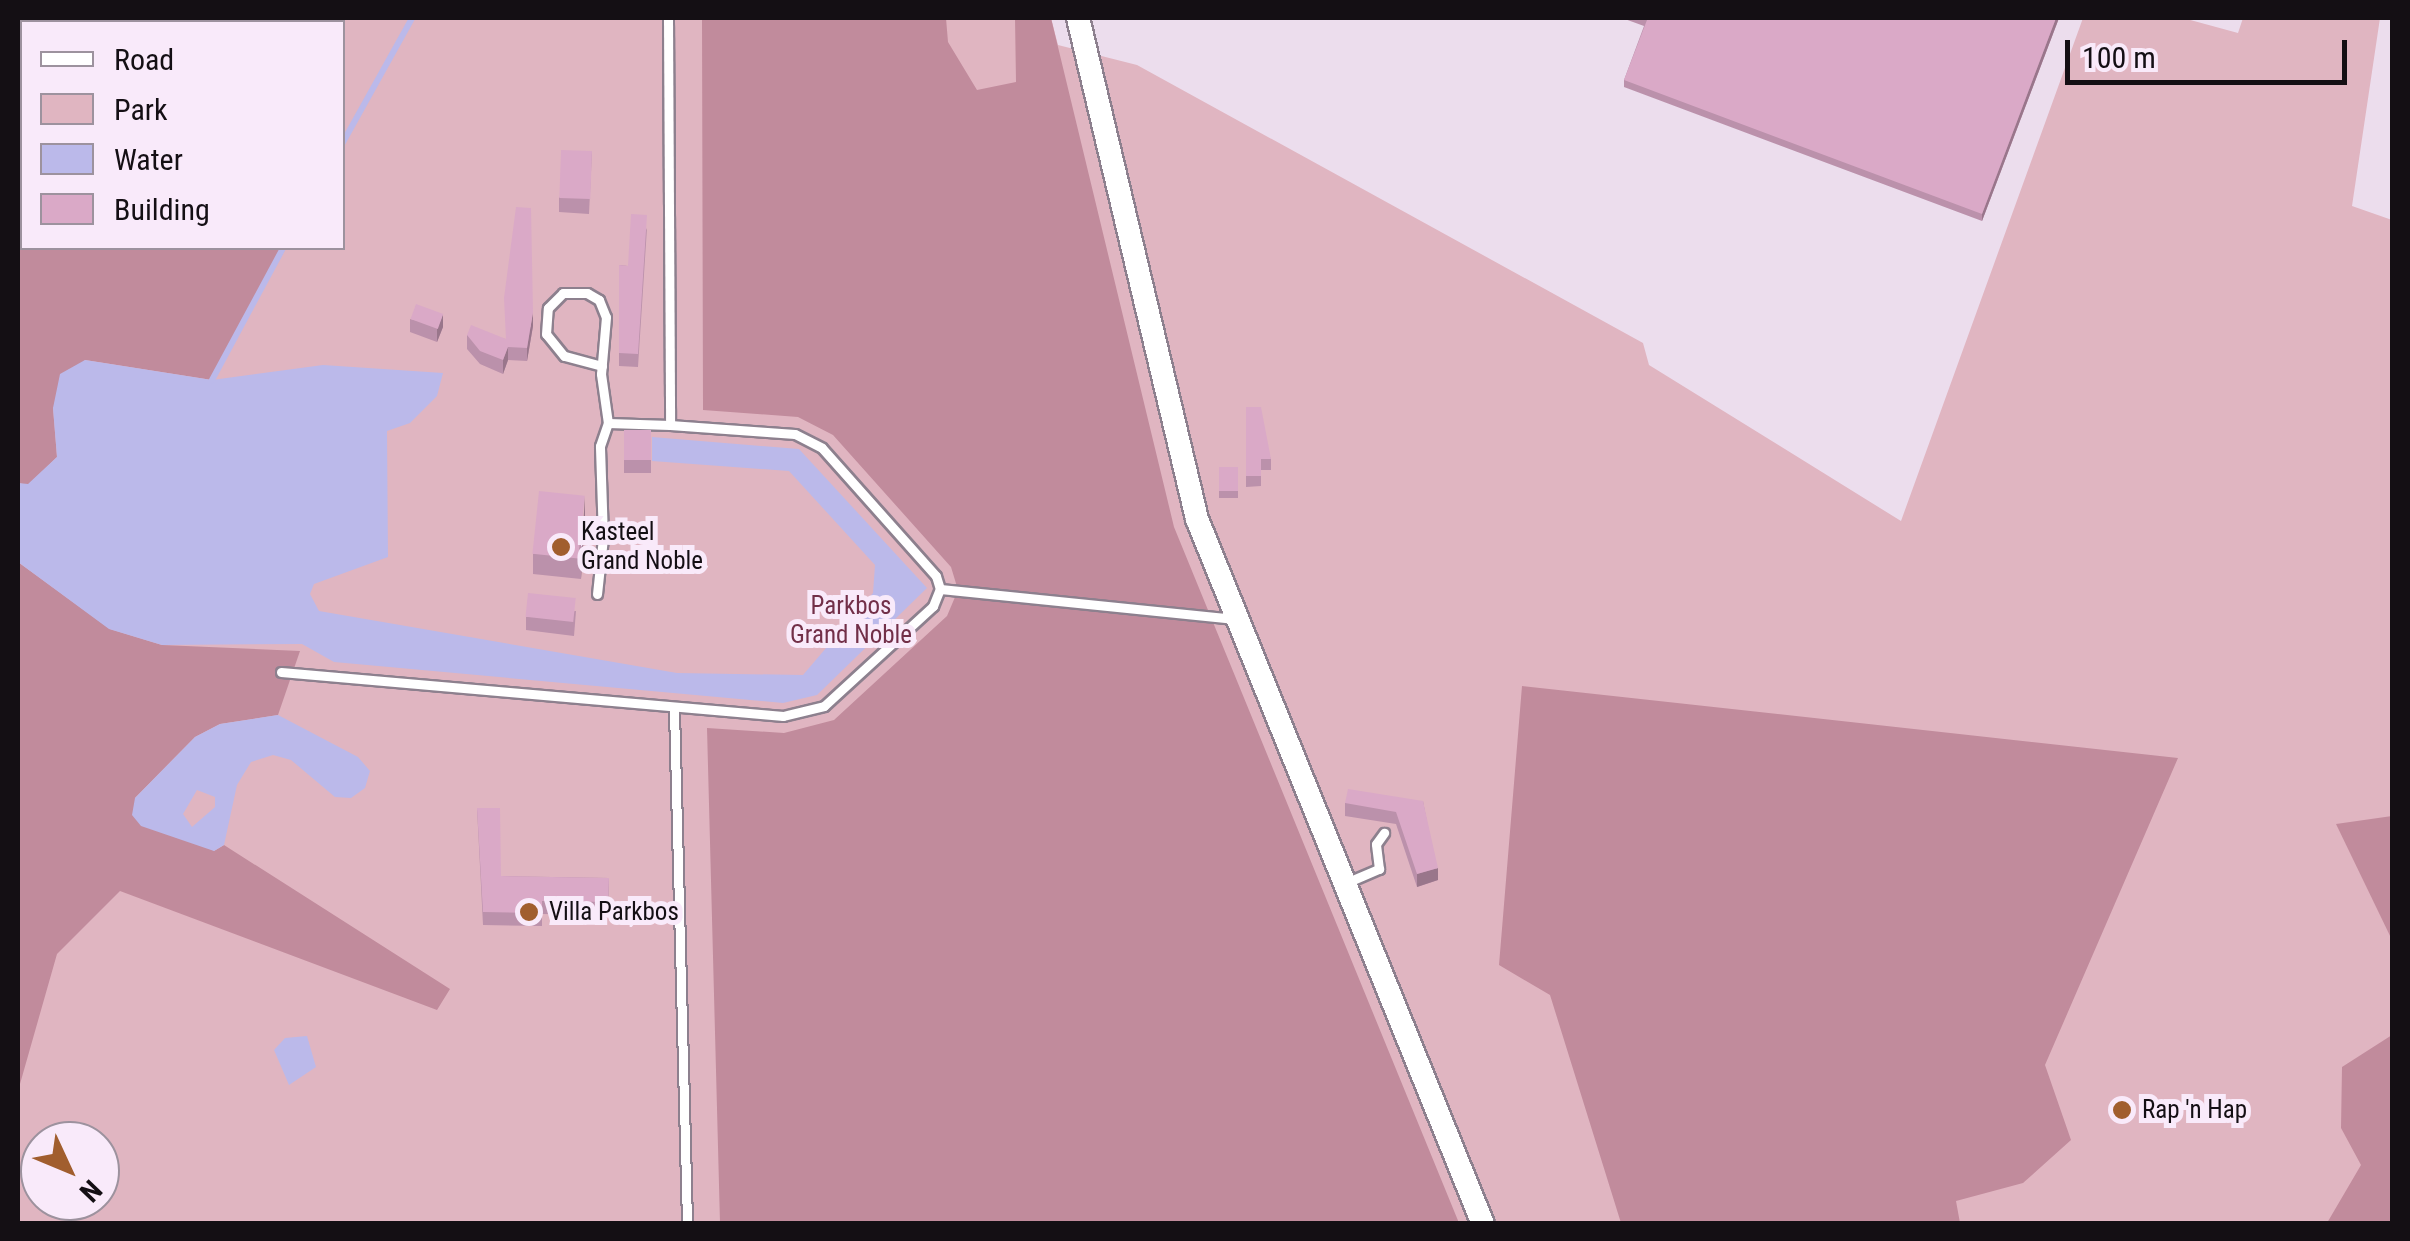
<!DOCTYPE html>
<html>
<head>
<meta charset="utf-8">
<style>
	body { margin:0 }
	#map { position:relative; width:2410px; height:1241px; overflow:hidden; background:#ecdded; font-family:"Roboto Condensed",sans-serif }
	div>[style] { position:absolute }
	.green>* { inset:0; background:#e0b5c1 }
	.forest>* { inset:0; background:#c18b9c }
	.water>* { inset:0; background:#bbb9ea }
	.stream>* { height:6px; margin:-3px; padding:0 3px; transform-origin:3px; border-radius:3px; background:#bbb9ea }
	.roads { filter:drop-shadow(2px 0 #8d808e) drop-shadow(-2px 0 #8d808e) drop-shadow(0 2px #8d808e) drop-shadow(0 -2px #8d808e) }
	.service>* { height:9px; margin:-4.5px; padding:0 4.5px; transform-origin:4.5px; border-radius:4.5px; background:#fff }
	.tertiary>* { height:22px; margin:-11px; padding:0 11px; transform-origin:11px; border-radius:11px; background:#fff }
	.wall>* { inset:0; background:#bb91ab; transform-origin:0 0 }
	.shaded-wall>* { inset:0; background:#99768b }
	.building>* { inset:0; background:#daa9c7; transform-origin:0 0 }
	.dots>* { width:28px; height:28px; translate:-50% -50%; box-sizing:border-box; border:5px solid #f9eafa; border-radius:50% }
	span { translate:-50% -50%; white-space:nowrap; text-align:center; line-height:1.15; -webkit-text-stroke:10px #f9eafa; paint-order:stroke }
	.poi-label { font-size:25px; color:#140f14 }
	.left { translate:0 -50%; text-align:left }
	.park-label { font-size:25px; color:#722f48 }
	.frame { position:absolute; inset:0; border:20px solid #140f14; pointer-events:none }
	.legend { position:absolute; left:20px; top:20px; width:325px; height:230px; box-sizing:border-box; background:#f9eafa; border:2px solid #9d929e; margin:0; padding:12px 18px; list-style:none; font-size:30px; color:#140f14 }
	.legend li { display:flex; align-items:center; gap:20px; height:50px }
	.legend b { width:50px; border:2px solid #9d929e }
	.north { position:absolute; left:20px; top:1121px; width:100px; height:100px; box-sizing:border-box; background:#f9eafa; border:2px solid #9d929e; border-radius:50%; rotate:134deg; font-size:28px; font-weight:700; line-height:40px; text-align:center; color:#140f14 }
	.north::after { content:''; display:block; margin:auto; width:35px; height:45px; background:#a15e2e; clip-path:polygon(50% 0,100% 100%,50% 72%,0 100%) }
	.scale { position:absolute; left:2065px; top:40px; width:282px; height:45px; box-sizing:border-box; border:5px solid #140f14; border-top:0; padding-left:12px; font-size:30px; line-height:35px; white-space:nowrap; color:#140f14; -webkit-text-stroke:8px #f9eafa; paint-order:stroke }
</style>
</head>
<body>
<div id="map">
	<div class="green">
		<i style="clip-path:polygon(evenodd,18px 18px,1051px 18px,1058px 45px,1137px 65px,1643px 343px,1649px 365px,1901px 521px,2083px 18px,2183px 18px,2238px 33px,2243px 18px,2380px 18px,2352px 206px,2392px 220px,2392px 1223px,18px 1223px,18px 18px,22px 22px,342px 22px,342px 248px,22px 248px,22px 22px,18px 18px,40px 1141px,100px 1141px,100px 1201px,40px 1201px,40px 1141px)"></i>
	</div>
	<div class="forest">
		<i style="clip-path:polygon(18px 18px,262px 18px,22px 22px,22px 248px,286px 248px,212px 380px,85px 360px,53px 408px,57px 457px,28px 485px,18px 483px)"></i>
		<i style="clip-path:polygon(702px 18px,946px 18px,948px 42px,977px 90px,1016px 82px,1015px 18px,1051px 18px,1174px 527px,1459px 1223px,720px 1223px,707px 728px,784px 733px,834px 720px,947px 616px,958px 590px,951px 567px,833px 435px,798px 417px,703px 410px)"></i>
		<i style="clip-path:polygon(18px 562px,110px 629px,162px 645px,300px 651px,278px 715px,220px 724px,195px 737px,135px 798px,214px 851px,224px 845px,450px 989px,437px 1010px,120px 891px,57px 954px,18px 1091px)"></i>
		<i style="clip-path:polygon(1522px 686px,2178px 758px,2045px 1065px,2071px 1140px,2023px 1183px,1956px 1201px,1960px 1223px,1621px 1223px,1550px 995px,1499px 965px)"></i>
		<i style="clip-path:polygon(2392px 816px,2392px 940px,2336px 824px)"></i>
		<i style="clip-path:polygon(2392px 1035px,2392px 1223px,2327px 1223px,2361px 1165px,2341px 1128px,2342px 1067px)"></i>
	</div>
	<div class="water">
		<i style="clip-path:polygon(85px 360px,212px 380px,323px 365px,443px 373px,437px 396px,410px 423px,387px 431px,388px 557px,314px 584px,310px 594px,319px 611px,677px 673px,803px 675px,873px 593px,875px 565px,789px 471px,652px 461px,652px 437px,799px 449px,927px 588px,817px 695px,783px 703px,334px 662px,302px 644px,162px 645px,109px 629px,18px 562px,18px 483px,28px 484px,57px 457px,53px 408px,60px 374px)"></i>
		<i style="clip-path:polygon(evenodd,278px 715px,358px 757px,370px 771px,365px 788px,351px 798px,335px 797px,291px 760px,273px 755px,251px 762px,237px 785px,224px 845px,214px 851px,141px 826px,132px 815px,135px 798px,195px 737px,220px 724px,278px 715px,197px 790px,215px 797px,215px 807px,192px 827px,183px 814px,197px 790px)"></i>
		<i style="clip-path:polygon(307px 1036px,316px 1067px,289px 1085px,274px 1050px,285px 1038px)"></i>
	</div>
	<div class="stream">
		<i style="left:93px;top:22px;width:5px;rotate:-53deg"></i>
		<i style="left:342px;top:144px;width:144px;rotate:-60.9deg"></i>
		<i style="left:18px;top:147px;width:9px;rotate:-63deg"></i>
		<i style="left:212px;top:380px;width:150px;rotate:-61.7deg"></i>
	</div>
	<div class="roads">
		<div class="service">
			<i style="left:668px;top:18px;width:407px;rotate:89.7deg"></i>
			<i style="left:602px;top:366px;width:39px;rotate:-165deg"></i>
			<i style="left:564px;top:356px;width:28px;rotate:-129deg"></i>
			<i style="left:546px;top:334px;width:26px;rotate:-86deg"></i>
			<i style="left:548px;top:308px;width:21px;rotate:-45deg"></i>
			<i style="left:563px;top:293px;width:24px"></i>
			<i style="left:587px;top:293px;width:14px;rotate:30deg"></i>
			<i style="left:599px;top:300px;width:18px;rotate:68deg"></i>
			<i style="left:606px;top:317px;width:57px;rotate:95deg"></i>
			<i style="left:601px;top:374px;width:49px;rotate:81.9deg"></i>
			<i style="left:597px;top:594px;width:56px;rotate:-83.9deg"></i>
			<i style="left:603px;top:538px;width:92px;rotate:-91.9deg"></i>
			<i style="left:600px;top:446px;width:24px;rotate:-71deg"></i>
			<i style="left:608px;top:423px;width:62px;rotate:1.8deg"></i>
			<i style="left:670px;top:425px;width:125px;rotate:4.1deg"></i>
			<i style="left:795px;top:434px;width:30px;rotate:27deg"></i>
			<i style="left:822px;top:448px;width:171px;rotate:48.3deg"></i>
			<i style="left:936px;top:576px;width:14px;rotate:73deg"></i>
			<i style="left:940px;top:589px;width:297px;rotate:5.8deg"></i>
			<i style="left:281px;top:672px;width:504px;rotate:5.01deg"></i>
			<i style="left:783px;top:716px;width:42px;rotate:-13.7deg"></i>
			<i style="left:824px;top:706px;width:148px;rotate:-42.5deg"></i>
			<i style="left:933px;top:606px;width:18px;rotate:-68deg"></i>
			<i style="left:674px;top:709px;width:515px;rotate:88.55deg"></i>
			<i style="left:1348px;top:882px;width:34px;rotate:-23deg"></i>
			<i style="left:1379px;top:869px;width:25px;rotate:-97deg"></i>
			<i style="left:1376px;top:844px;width:14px;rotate:-54deg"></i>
		</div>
		<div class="tertiary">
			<i style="left:1078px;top:18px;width:515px;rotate:76.64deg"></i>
			<i style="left:1197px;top:519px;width:761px;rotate:67.92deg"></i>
		</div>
	</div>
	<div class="wall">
		<i style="clip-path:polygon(1622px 18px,2059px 18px,1982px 221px,1624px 87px,1624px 80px,1644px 26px)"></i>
		<i style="clip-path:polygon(592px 151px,589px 214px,559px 212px,559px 198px)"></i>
		<i style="clip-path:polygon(647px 228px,638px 367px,619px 366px,619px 265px,628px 266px)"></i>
		<i style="clip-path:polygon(410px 319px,443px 327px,437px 342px,410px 332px)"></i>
		<i style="clip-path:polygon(533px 326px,527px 361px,508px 360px,503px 374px,480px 364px,467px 349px,467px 335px,506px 339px)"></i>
		<i style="clip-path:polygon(1246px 407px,1271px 459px,1271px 470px,1261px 470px,1261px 486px,1246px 487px)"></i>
		<i style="left:624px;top:430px;width:27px;height:43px"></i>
		<i style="left:1219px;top:467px;width:19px;height:31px"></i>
		<i style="clip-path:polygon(585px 516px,581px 579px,533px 574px,533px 554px)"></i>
		<i style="clip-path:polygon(576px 611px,574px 636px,526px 630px,526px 617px)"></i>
		<i style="clip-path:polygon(1423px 801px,1438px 880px,1417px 887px,1396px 824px,1345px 816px,1345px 803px)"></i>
		<i style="clip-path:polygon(477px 808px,501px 876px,609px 878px,608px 915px,542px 914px,542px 926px,483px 925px)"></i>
	</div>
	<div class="shaded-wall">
		<i style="clip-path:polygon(2056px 18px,2059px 18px,1982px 221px,1982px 214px)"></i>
		<i style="clip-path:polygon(533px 312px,533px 326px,527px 361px,527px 348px)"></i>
		<i style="clip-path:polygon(443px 314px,443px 327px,437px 342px,437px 329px)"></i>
		<i style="clip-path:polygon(508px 347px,508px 360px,503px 374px,503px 360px)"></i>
		<i style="clip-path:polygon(585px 496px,585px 516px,581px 579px,581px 559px)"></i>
		<i style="clip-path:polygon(1438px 868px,1438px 880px,1417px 887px,1417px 874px)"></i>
	</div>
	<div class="building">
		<i style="clip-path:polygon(1640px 18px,2056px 18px,1982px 214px,1624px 80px,1647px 20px)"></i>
		<i style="left:561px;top:150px;width:31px;height:48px;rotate:2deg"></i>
		<i style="clip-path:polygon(516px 207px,531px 208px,533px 312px,527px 348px,508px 347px,503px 360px,480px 351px,467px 335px,471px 325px,506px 339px,504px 298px)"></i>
		<i style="clip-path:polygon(631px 214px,647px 215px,638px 354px,619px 353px,619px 265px,628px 266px)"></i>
		<i style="left:416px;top:304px;width:29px;height:16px;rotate:20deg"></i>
		<i style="clip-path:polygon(1246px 407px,1261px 407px,1271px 459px,1261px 459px,1261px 476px,1246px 476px)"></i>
		<i style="left:624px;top:430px;width:27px;height:30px"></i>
		<i style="left:1219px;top:467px;width:19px;height:24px"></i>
		<i style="left:539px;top:491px;width:46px;height:63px;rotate:6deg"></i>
		<i style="left:528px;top:593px;width:48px;height:24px;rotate:6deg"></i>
		<i style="clip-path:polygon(1348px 789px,1423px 801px,1438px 868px,1417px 874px,1396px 812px,1345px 803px)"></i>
		<i style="clip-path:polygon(477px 808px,500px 808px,501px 876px,609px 878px,608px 902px,542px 901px,542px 913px,483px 912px)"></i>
	</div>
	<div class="dots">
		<i style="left:561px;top:547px;background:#a15e2e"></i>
		<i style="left:529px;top:912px;background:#a15e2e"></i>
		<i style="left:2122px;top:1110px;background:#a15e2e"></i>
	</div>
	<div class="poi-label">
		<span class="left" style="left:581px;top:547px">Kasteel<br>Grand Noble</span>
		<span class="left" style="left:549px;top:912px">Villa Parkbos</span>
		<span class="left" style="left:2142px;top:1110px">Rap 'n Hap</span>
	</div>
	<div class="park-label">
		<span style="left:851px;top:621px">Parkbos<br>Grand Noble</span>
	</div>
	<div class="frame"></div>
	<ul class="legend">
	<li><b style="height:12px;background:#fff"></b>Road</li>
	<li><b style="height:28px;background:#e0b5c1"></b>Park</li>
	<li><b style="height:28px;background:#bbb9ea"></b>Water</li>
	<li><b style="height:28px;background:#daa9c7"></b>Building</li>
	</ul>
	<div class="north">N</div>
	<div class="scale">100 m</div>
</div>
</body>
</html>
